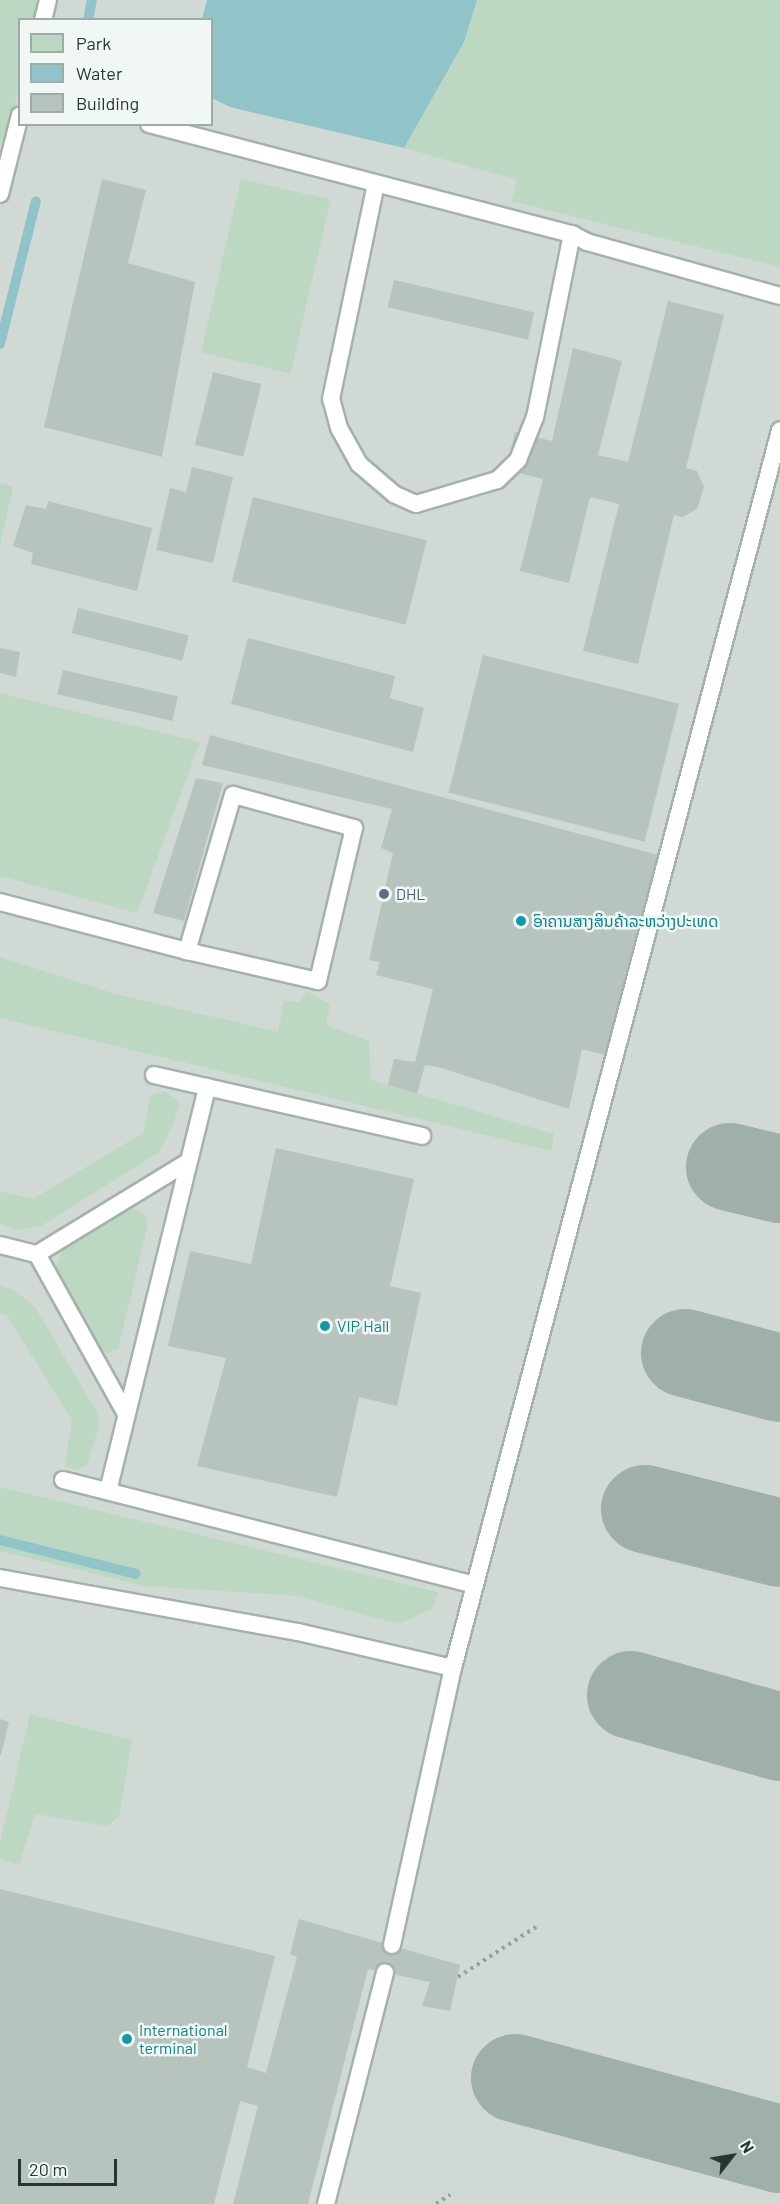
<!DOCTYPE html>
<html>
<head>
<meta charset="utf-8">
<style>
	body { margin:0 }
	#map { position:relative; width:780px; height:2204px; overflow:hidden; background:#e1eae5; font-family:Barlow,"Noto Sans Lao",sans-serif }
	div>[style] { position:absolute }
	.built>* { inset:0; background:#d0d9d4 }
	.green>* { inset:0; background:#bdd8c2; transform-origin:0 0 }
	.water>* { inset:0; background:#90c4c8 }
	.stream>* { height:10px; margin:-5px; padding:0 5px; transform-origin:5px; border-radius:5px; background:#90c4c8 }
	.taxiway>* { height:88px; margin:-44px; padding:0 44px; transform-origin:44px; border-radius:44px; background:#a0afa8 }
	.building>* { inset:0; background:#b7c4be; transform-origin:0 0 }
	.path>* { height:4px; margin-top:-2px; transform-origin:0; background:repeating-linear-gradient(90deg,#86a99b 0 3px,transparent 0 7.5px) }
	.roads { filter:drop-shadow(2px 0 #a5b1ab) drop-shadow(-2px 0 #a5b1ab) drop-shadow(0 2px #a5b1ab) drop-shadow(0 -2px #a5b1ab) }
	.lane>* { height:16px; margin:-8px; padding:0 8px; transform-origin:8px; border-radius:8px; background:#fff }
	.dots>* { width:16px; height:16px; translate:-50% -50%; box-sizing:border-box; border:3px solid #f1f7f4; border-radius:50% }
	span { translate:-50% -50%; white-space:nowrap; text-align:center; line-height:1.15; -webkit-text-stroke:5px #f1f7f4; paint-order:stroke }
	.service-label { font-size:16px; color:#4e5e75 }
	.left { translate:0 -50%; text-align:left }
	.culture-label { font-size:16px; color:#0d838f }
	.legend { position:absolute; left:18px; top:18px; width:195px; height:108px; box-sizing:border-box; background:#f1f7f4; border:2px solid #9faba6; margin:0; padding:8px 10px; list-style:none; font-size:18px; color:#243831 }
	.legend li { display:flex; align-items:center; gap:12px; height:30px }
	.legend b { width:30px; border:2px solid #9faba6 }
	.north { position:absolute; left:702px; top:2126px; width:60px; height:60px; -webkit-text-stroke:4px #f1f7f4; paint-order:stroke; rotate:59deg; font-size:16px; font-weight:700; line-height:24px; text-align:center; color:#243831 }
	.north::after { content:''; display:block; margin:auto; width:21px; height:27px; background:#243831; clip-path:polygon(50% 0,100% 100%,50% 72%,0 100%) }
	.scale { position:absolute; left:18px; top:2159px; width:99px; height:27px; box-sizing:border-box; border:3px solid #243831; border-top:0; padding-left:8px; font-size:18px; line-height:21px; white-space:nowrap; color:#243831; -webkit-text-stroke:4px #f1f7f4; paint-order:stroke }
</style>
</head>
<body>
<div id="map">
	<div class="built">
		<i style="clip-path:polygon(evenodd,0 0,780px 0,780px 2204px,0 2204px,0 0,20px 20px,212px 20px,212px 124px,20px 124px,20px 20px)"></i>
	</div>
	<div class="green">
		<i style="clip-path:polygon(0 0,40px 0,35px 19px,20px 20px,19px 87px,8px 133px,0 145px)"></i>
		<i style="clip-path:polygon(477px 0,780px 0,780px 267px,511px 201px,517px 180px,404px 148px,464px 42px)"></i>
		<i style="left:241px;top:179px;width:92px;height:178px;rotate:13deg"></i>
		<i style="clip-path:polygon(0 484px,13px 486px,0 546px)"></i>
		<i style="clip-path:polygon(0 693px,200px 742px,137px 913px,0 876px)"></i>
		<i style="clip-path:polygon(0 957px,116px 994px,278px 1032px,284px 1001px,300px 1002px,306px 991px,330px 1004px,326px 1025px,369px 1041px,371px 1080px,554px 1134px,551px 1151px,0 1018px)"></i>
		<i style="clip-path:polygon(164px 1091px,180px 1102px,173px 1125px,159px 1152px,41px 1226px,19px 1230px,0 1224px,0 1191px,33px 1199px,143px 1133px,151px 1095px)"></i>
		<i style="clip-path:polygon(133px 1208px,146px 1216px,148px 1225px,118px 1349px,108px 1353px,102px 1350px,61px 1283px,56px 1267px,65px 1243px)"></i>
		<i style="clip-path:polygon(0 1285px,17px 1292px,35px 1307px,97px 1412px,99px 1427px,87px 1465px,76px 1470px,65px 1466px,72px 1420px,6px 1314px,0 1313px)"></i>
		<i style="clip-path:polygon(0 1487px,438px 1592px,432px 1609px,398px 1624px,298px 1596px,145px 1586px,0 1551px)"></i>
		<i style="clip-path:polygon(30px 1714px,132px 1740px,119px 1816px,108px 1826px,35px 1814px,19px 1865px,0 1859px,0 1843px)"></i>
	</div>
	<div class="water">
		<i style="clip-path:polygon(207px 0,477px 0,464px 42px,404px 148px,230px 107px,212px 98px,212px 20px,202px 19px)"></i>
	</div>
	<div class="stream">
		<i style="left:88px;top:20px;width:20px;rotate:-79deg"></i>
		<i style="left:0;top:344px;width:147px;rotate:-75.9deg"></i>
		<i style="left:0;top:1540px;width:140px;rotate:14deg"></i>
	</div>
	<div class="taxiway">
		<i style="left:730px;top:1167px;width:51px;rotate:13.5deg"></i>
		<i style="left:685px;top:1353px;width:98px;rotate:14.7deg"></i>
		<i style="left:645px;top:1509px;width:139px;rotate:14.1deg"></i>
		<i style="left:631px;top:1695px;width:155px;rotate:15.7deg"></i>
		<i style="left:515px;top:2078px;width:274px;rotate:15deg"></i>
	</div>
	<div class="building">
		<i style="clip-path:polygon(102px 179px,146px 190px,128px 263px,195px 282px,162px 457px,44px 427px)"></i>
		<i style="left:394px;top:280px;width:144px;height:28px;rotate:13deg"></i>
		<i style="clip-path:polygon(668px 301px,724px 315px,686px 468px,697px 471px,704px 487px,697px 509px,682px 517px,674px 515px,638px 664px,583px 651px,619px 504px,590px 497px,569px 583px,520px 571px,543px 479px,506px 470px,515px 432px,552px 441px,573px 348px,622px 361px,598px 455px,628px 462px)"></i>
		<i style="left:213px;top:372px;width:50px;height:75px;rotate:14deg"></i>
		<i style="clip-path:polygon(192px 467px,233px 477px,213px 563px,156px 550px,170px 488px,186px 492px)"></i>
		<i style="left:253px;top:497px;width:179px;height:87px;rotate:14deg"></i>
		<i style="clip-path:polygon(48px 501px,152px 528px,137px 591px,31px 564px,33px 553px,13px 546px,26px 505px,46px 509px)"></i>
		<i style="left:78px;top:608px;width:114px;height:26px;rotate:14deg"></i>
		<i style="clip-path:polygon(248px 638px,395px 676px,390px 698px,424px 708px,413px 752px,231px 704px)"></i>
		<i style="clip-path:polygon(0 648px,20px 652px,16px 677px,0 673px)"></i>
		<i style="left:483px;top:655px;width:202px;height:142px;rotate:14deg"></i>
		<i style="left:63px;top:670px;width:118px;height:25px;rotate:13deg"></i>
		<i style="clip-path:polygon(210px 735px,658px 855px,605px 1055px,582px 1049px,569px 1109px,438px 1067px,425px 1065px,417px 1094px,388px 1085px,394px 1059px,415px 1062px,433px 989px,376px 975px,380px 962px,369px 960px,393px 853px,381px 848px,392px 809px,202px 765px)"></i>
		<i style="clip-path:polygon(196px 778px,223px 783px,184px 921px,153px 913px)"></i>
		<i style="clip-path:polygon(276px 1148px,414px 1179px,390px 1286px,421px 1293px,397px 1406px,359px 1397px,337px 1497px,197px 1466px,226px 1358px,168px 1346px,190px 1251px,251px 1264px)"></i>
		<i style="clip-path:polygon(0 1719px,9px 1722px,1px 1755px,0 1755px)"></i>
		<i style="clip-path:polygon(0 1889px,275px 1956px,247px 2067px,266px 2073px,297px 1957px,290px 1954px,299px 1919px,460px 1965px,450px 2011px,422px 2006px,430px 1982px,368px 1969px,308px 2204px,233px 2204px,258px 2106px,240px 2101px,214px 2204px,0 2204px)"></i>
	</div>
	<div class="path">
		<i style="left:458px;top:1977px;width:93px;rotate:-32.7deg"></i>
		<i style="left:436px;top:2204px;width:17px;rotate:-33deg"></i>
	</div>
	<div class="roads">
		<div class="lane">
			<i style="left:43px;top:20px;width:21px;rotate:-76deg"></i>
			<i style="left:149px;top:124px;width:437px;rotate:14.6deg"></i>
			<i style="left:572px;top:234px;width:187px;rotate:101.4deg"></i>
			<i style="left:535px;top:417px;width:46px;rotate:111.6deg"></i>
			<i style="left:518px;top:460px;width:29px;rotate:136deg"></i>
			<i style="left:497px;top:480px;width:84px;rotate:163.5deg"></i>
			<i style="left:416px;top:504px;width:24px;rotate:-156deg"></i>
			<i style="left:394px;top:494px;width:46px;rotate:-139.4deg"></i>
			<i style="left:359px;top:464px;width:41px;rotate:-119.1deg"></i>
			<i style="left:339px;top:428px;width:30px;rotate:-105deg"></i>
			<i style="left:331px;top:399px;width:220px;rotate:-78.2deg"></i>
			<i style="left:0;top:194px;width:81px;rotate:-75.8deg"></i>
			<i style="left:572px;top:234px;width:17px;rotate:28deg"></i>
			<i style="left:587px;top:242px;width:200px;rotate:15.6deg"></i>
			<i style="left:0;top:902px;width:193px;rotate:14.7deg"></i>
			<i style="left:187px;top:951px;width:134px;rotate:12.9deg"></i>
			<i style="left:318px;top:981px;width:157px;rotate:-76.8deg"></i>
			<i style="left:354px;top:828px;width:125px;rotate:-164.7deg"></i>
			<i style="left:233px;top:795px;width:163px;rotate:106.4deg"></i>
			<i style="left:154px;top:1075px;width:275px;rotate:12.8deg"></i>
			<i style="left:0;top:1245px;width:38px;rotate:14deg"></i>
			<i style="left:37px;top:1254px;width:177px;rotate:-31.4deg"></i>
			<i style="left:37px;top:1254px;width:183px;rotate:60.9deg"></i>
			<i style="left:63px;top:1480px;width:425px;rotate:14.3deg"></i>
			<i style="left:108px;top:1491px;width:416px;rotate:-76.2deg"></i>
			<i style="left:0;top:1578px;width:303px;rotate:10.3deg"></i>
			<i style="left:298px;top:1632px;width:159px;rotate:13.1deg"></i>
			<i style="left:392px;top:1945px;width:284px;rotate:-77.6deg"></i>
			<i style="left:453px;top:1668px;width:1280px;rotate:-75.2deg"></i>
			<i style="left:326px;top:2204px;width:239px;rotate:-75.7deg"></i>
		</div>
	</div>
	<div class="dots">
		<i style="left:384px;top:894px;background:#5c6f8a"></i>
		<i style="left:521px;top:921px;background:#0f9aa8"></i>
		<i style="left:325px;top:1326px;background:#0f9aa8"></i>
		<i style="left:127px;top:2039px;background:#0f9aa8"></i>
	</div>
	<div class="service-label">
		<span class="left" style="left:396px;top:894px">DHL</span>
	</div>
	<div class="culture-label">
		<span class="left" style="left:533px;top:921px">ົອາຄານສາງສິນຄ້າລະຫວ່າງປະເທດ</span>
		<span class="left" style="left:337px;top:1326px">VIP Hall</span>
		<span class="left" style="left:139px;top:2039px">International<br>terminal</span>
	</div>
	<ul class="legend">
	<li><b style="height:16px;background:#bdd8c2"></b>Park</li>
	<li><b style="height:16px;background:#90c4c8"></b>Water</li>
	<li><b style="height:16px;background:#b7c4be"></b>Building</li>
	</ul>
	<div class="north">N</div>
	<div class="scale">20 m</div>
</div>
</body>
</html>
